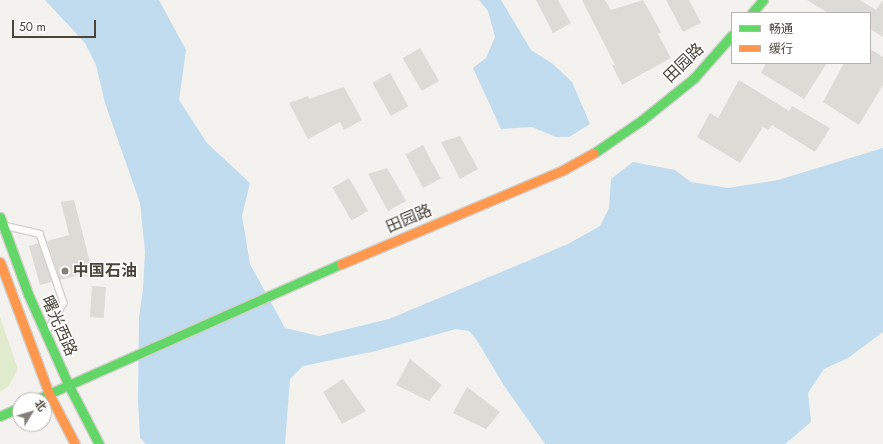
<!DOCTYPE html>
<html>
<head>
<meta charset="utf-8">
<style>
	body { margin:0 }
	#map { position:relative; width:883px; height:444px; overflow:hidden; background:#f4f2ee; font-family:Jost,"Noto Sans SC",sans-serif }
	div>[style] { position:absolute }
	.green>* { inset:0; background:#e1eccf }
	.water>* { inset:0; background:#c1dcef }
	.building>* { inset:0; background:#dddbd6; transform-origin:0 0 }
	.roads { filter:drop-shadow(1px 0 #d2d0cb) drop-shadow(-1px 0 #d2d0cb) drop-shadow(0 1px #d2d0cb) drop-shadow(0 -1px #d2d0cb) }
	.lane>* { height:5.5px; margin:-2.75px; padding:0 2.75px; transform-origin:2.75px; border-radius:2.75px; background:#fdfdfc }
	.fast>* { height:9px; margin:-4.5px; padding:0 4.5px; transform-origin:4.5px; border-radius:4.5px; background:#63d668 }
	.slow>* { height:9px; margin:-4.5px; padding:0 4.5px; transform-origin:4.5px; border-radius:4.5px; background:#ff974d }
	.dots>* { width:11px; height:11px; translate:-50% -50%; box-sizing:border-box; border:2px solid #fff; border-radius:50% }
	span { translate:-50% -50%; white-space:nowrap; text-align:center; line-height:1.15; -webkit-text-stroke:3px #fff; paint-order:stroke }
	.street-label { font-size:16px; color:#4a4439 }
	.poi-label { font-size:16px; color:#4a4439; font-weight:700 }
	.left { translate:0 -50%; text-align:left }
	.legend { position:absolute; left:731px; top:12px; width:140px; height:52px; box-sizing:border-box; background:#fff; border:1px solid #b7b4b0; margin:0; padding:5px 7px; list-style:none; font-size:12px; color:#4a4439 }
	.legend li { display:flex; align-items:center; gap:8px; height:20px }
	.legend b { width:20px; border:1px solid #b7b4b0 }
	.north { position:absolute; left:12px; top:392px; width:40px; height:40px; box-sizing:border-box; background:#fff; border:1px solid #b7b4b0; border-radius:50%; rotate:52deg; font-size:11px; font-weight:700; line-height:16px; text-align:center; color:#4a4439 }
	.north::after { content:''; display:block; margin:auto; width:14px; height:18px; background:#868178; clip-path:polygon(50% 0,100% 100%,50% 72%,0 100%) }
	.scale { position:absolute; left:12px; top:20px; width:84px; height:18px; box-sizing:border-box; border:2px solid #4a4439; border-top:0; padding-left:5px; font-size:12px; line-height:14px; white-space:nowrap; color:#4a4439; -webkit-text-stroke:3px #fff; paint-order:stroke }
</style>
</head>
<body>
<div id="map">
	<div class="green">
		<i style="clip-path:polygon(0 317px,18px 369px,8px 387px,0 392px)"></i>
	</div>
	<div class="water">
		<i style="clip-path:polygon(45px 0,159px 0,186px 50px,179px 100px,207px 143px,250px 183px,242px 216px,250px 264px,285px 328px,319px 336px,389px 319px,568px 244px,600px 226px,609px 208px,611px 179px,633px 162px,675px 170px,691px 182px,728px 188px,778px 180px,883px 148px,883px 332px,848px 358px,824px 369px,808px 393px,811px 422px,785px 444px,545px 444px,503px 384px,476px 339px,469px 331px,456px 329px,376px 351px,303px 366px,290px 379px,285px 444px,146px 444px,140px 438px,138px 400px,139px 317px,143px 289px,145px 251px,140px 203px,105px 103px,96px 65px,85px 43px)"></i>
		<i style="clip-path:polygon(479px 0,501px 0,531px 50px,553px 64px,572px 82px,590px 124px,569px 137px,556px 137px,532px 127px,501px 129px,473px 68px,486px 58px,495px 37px,488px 11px)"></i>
	</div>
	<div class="building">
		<i style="clip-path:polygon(536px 0,558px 0,571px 23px,553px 33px)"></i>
		<i style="clip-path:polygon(582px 0,605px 0,611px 10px,643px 0,661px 32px,658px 34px,671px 58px,622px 85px,612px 65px,615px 65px)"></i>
		<i style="clip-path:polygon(666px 0,689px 0,701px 23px,683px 32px)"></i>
		<i style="clip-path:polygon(807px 0,860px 0,876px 10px,883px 0,883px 37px,870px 29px,870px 13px,828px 13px)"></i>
		<i style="left:420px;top:48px;width:38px;height:20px;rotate:60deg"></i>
		<i style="clip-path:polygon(870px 49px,883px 57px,883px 85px,859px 125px,823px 102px,844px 63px,870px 63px)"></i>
		<i style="clip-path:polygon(766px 63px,827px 63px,804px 99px,761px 73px)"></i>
		<i style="left:390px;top:73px;width:38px;height:20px;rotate:61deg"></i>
		<i style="clip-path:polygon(739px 80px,789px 111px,792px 106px,830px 128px,815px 152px,772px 125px,768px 130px,763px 127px,740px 163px,697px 137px,710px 113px,718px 118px)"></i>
		<i style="clip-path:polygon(344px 87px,362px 120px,344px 130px,340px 122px,308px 139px,289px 103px,308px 96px,309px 99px)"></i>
		<i style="clip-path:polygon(460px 136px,478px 169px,460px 179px,441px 142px)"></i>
		<i style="left:423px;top:145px;width:38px;height:20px;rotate:62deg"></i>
		<i style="clip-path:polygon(387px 168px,406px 201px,388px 211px,368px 174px)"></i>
		<i style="left:349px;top:178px;width:38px;height:19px;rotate:60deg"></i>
		<i style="clip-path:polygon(74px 200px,93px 274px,83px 277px,82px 274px,60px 280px,47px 241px,69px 235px,61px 202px)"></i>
		<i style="clip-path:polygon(39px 243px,52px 282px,40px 285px,29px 246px)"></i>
		<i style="left:92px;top:286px;width:14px;height:31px;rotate:4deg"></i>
		<i style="clip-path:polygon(410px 359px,442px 385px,429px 401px,396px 385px)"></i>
		<i style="clip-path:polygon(343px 379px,366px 411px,342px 424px,323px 392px)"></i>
		<i style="clip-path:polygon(467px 387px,500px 412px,486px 429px,453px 413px)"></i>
	</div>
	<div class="roads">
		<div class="lane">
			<i style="left:6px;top:226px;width:35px;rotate:13deg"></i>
			<i style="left:40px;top:234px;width:73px;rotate:70.8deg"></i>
			<i style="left:64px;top:303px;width:34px;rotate:120deg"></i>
		</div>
		<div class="fast">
			<i style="left:752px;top:13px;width:17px;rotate:-50deg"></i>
			<i style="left:594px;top:153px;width:58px;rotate:-34.5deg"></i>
			<i style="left:642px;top:120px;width:67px;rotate:-38.9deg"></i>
			<i style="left:694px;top:78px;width:57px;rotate:-48.5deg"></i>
			<i style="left:0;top:217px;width:82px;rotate:70deg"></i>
			<i style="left:28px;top:294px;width:98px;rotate:66deg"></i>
			<i style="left:68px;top:384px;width:68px;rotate:62.7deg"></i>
			<i style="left:35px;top:400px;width:335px;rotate:-24deg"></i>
			<i style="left:0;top:416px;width:22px;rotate:-24deg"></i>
		</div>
		<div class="slow">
			<i style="left:0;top:262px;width:141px;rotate:69.6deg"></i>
			<i style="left:49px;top:394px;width:56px;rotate:62.5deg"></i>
			<i style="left:341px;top:264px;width:241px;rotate:-22.9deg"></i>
			<i style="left:563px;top:170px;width:35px;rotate:-29deg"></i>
		</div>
	</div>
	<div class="dots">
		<i style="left:65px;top:271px;background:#868178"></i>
	</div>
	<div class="street-label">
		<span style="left:684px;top:63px;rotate:-44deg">田园路</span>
		<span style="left:409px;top:219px;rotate:-23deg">田园路</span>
		<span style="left:59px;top:326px;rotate:66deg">曙光西路</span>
	</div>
	<div class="poi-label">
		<span class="left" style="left:73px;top:271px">中国石油</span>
	</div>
	<ul class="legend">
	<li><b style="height:5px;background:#63d668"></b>畅通</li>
	<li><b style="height:5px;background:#ff974d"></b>缓行</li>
	</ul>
	<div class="north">北</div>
	<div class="scale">50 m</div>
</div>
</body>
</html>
